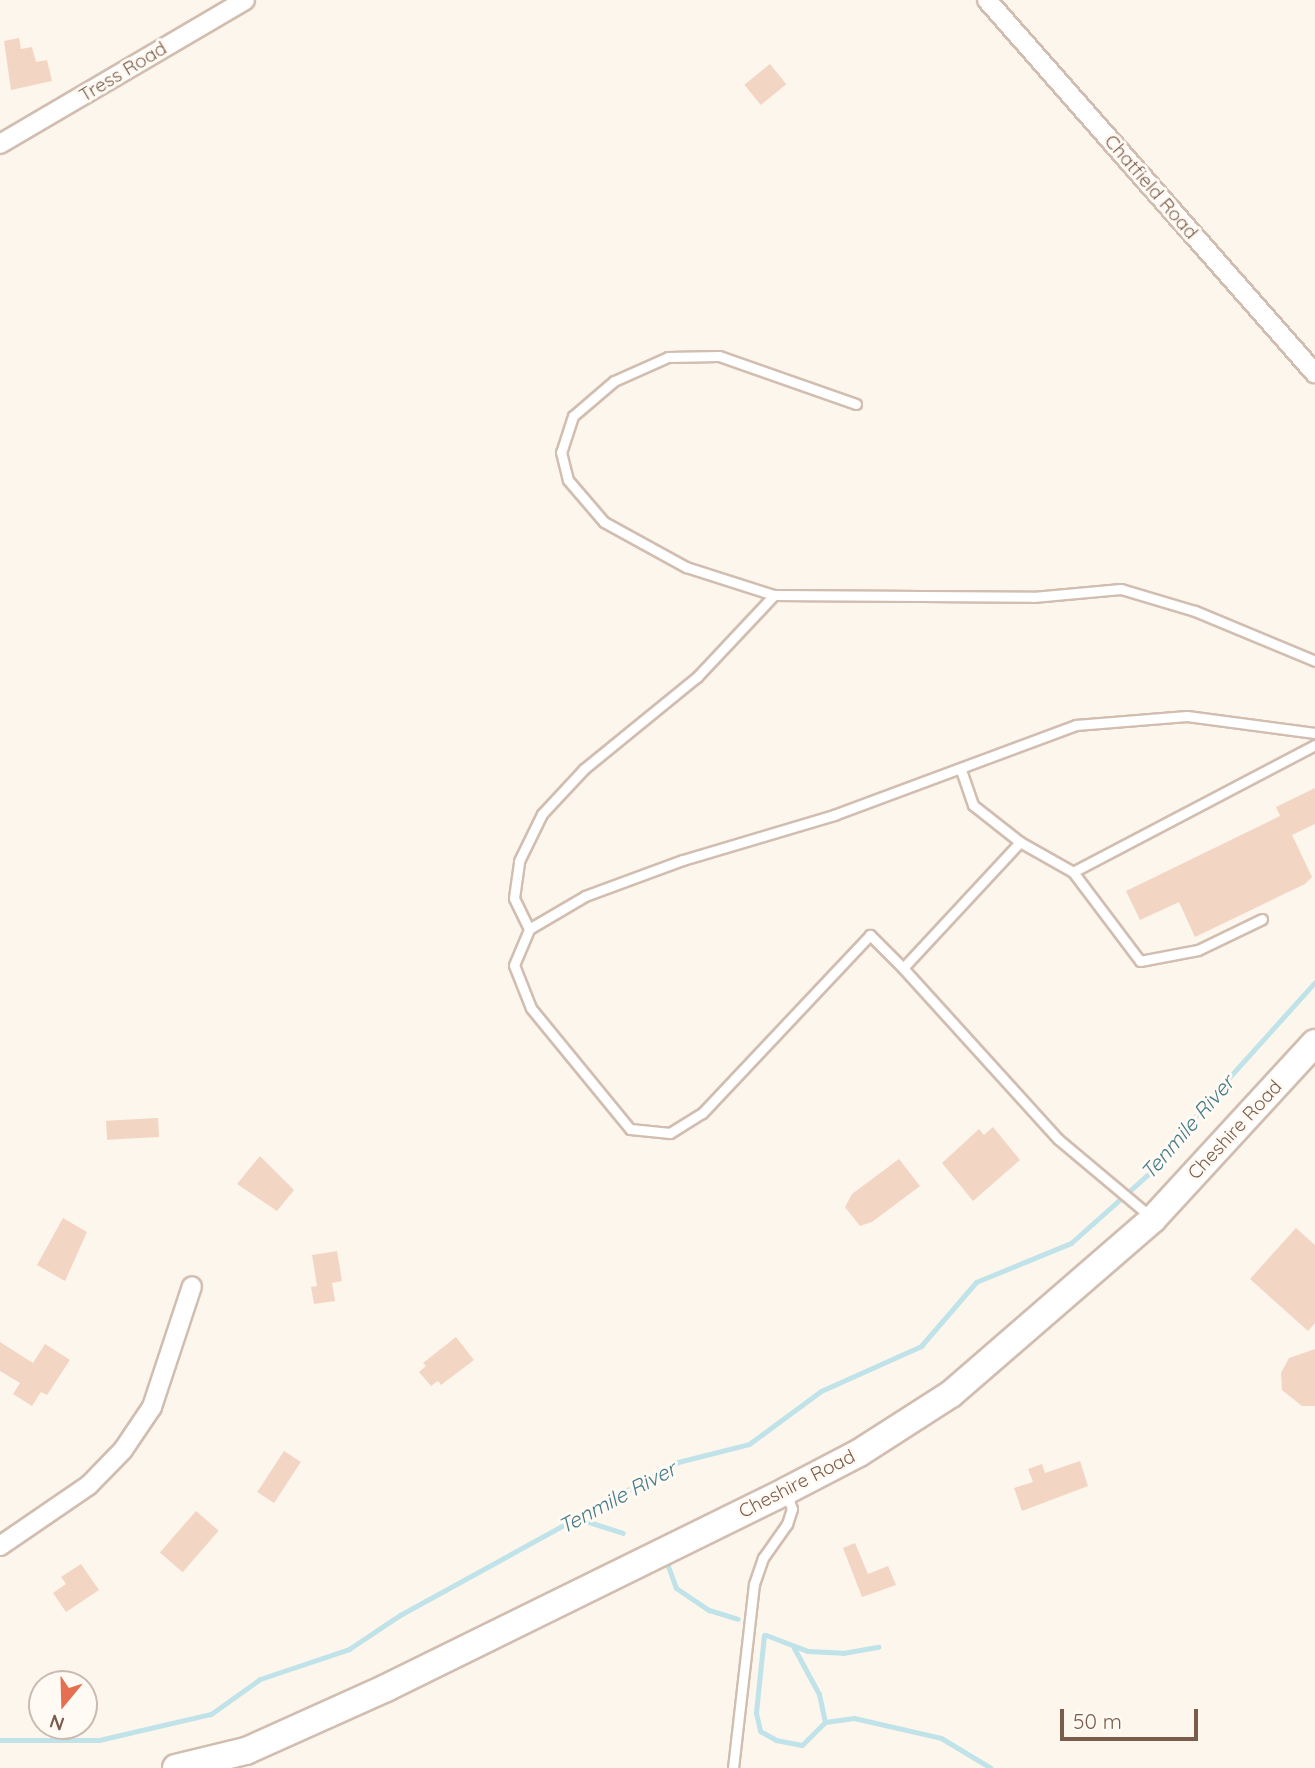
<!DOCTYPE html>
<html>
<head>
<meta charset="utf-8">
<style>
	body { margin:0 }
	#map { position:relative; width:1315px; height:1768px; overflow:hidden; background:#fdf6ec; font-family:Quicksand,sans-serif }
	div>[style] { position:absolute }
	.stream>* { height:5px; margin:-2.5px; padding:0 2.5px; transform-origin:2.5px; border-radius:2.5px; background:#bfe3e8 }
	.building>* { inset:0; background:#f3d5c3; transform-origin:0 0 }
	.roads { filter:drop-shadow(2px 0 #d1beb0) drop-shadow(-2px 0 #d1beb0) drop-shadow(0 2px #d1beb0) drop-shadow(0 -2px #d1beb0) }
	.lane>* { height:9px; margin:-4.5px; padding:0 4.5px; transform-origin:4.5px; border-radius:4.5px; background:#fff }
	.street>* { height:18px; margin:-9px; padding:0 9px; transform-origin:9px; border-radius:9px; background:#fff }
	.secondary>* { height:26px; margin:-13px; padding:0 13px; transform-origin:13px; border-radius:13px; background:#fff }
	span { translate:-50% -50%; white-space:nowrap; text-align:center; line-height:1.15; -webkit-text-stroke:6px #fffaf3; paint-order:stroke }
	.street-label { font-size:19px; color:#7a5c4d }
	.water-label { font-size:21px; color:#437c86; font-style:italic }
	.north { position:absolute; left:28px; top:1670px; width:70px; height:70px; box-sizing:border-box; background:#fffaf3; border:2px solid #cabbb1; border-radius:50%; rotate:199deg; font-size:19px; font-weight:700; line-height:28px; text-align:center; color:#7a5c4d }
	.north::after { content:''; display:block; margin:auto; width:24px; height:32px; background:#e76f51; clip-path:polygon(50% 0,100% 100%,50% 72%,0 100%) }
	.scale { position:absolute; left:1060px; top:1709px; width:138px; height:32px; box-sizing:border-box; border:4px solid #7a5c4d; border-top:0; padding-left:9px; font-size:21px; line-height:24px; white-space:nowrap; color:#7a5c4d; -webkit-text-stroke:5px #fffaf3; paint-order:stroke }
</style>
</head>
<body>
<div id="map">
	<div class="stream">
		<i style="left:576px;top:1518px;width:49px;rotate:17.7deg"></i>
		<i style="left:668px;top:1566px;width:23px;rotate:70deg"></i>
		<i style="left:676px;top:1588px;width:40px;rotate:34deg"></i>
		<i style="left:709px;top:1610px;width:30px;rotate:17deg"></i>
		<i style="left:764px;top:1635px;width:78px;rotate:95.9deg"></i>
		<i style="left:756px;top:1713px;width:18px;rotate:77deg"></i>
		<i style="left:760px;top:1731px;width:18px;rotate:29deg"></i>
		<i style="left:776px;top:1740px;width:26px;rotate:11deg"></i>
		<i style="left:802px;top:1745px;width:33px;rotate:-45deg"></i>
		<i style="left:825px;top:1722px;width:29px;rotate:-8deg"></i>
		<i style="left:854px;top:1718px;width:89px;rotate:12.9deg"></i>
		<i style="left:941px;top:1738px;width:58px;rotate:31deg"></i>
		<i style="left:766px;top:1635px;width:45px;rotate:20.9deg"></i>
		<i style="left:808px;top:1651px;width:35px;rotate:3deg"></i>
		<i style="left:843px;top:1653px;width:36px;rotate:-10deg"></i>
		<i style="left:794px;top:1648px;width:52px;rotate:61.5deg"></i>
		<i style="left:819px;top:1694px;width:29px;rotate:78deg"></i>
		<i style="left:0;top:1740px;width:99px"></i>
		<i style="left:99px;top:1740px;width:115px;rotate:-13.1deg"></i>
		<i style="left:211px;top:1714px;width:60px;rotate:-35.5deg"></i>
		<i style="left:260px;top:1679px;width:94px;rotate:-18.6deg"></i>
		<i style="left:349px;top:1649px;width:61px;rotate:-33.7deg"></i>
		<i style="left:400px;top:1615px;width:317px;rotate:-28.8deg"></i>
		<i style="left:678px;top:1462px;width:73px;rotate:-14.2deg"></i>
		<i style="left:749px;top:1444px;width:89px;rotate:-36.4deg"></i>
		<i style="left:821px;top:1391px;width:110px;rotate:-24.2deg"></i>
		<i style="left:921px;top:1346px;width:84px;rotate:-49.3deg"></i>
		<i style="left:976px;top:1282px;width:103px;rotate:-22.3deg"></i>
		<i style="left:1071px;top:1243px;width:111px;rotate:-41.7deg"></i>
		<i style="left:1154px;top:1169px;width:85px;rotate:-51.7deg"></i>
		<i style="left:1207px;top:1102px;width:161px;rotate:-48deg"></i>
	</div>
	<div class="building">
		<i style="clip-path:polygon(19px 38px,21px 49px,32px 47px,36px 62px,47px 60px,52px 81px,11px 90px,4px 41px)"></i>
		<i style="left:770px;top:64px;width:26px;height:33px;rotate:51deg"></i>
		<i style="clip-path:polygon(1315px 788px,1315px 824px,1292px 835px,1312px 877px,1305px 884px,1195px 937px,1179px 902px,1140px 920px,1126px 891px,1280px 816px,1276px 807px)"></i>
		<i style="left:158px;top:1118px;width:19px;height:52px;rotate:87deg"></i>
		<i style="clip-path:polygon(993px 1127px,1020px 1160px,973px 1201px,942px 1163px,979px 1129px,984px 1135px)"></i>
		<i style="clip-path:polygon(260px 1156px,294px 1190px,277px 1211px,237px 1184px)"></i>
		<i style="clip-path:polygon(899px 1159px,920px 1186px,872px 1222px,860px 1226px,845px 1207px,852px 1194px)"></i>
		<i style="clip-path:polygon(63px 1218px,87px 1232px,65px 1281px,37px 1265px)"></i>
		<i style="clip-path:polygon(1296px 1228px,1315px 1245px,1315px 1323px,1308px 1331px,1250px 1279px)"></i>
		<i style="clip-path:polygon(337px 1251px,342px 1281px,332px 1283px,335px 1301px,314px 1304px,311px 1287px,317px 1286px,312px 1255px)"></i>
		<i style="clip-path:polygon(456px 1337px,474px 1360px,441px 1385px,438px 1381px,431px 1386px,419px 1372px,426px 1366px,423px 1363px)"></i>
		<i style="clip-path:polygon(0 1342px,33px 1363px,45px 1344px,70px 1360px,47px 1395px,41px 1392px,32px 1406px,13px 1394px,20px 1383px,0 1371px)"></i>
		<i style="clip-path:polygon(1315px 1349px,1315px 1406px,1302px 1406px,1282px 1390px,1281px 1373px,1289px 1358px)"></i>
		<i style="left:284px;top:1451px;width:20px;height:49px;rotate:33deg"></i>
		<i style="clip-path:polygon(1080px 1461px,1088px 1486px,1022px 1511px,1014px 1488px,1033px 1482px,1028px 1469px,1042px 1464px,1045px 1473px)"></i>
		<i style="left:196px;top:1511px;width:30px;height:55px;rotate:41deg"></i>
		<i style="clip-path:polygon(855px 1543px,868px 1574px,888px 1566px,896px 1585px,862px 1597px,843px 1548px)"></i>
		<i style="clip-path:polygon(81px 1564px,99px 1590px,66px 1612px,53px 1593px,66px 1584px,61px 1577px)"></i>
	</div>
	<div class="roads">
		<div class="lane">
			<i style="left:856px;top:404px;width:145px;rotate:-160.7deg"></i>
			<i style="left:719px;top:356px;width:51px;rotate:178.9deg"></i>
			<i style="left:668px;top:357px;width:59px;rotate:156deg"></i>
			<i style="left:614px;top:381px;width:54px;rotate:139.5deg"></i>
			<i style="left:573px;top:416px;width:38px;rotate:108deg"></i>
			<i style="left:561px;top:452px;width:29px;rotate:76deg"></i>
			<i style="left:568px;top:480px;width:55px;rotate:49.4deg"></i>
			<i style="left:604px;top:522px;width:94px;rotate:28.8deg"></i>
			<i style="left:686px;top:567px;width:92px;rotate:17.7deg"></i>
			<i style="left:774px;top:595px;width:259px;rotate:0.4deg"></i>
			<i style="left:1033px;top:597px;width:88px;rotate:-5.2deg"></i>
			<i style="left:1121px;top:589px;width:77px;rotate:16.6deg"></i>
			<i style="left:1195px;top:611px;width:130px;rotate:22.6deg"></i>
			<i style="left:961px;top:770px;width:37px;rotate:71deg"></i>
			<i style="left:973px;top:805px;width:60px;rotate:38.2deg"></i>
			<i style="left:1073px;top:872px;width:111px;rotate:53deg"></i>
			<i style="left:1140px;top:961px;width:59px;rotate:-10.7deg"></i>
			<i style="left:1198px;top:950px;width:71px;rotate:-25.8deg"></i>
			<i style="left:529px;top:929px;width:34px;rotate:-116deg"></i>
			<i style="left:514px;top:898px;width:37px;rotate:-82deg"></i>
			<i style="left:519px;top:861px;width:52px;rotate:-63.9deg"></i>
			<i style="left:542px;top:814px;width:62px;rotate:-47deg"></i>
			<i style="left:584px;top:769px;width:146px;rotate:-39.2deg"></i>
			<i style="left:697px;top:677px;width:112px;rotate:-46.8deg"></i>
			<i style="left:903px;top:968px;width:47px;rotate:-135deg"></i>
			<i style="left:870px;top:935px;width:245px;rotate:133.3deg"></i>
			<i style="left:702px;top:1113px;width:38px;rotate:148deg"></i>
			<i style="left:670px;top:1133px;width:40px;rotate:-174.3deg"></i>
			<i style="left:630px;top:1129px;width:156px;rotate:-129.3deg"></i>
			<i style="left:531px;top:1008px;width:46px;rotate:-111.6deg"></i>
			<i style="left:514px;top:965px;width:39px;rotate:-67deg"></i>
			<i style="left:529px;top:929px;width:65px;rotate:-30.5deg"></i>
			<i style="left:585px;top:896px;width:104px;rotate:-20.2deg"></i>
			<i style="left:683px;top:860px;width:158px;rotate:-16.6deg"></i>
			<i style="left:834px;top:815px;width:258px;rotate:-20.4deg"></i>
			<i style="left:1076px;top:725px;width:111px;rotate:-4.6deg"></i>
			<i style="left:1187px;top:716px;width:129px;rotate:7.6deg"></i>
			<i style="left:1151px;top:1217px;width:121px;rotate:-140deg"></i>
			<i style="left:1058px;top:1139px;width:231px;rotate:-132.2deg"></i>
			<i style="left:903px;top:968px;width:172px;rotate:-47.1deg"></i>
			<i style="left:1020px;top:842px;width:61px;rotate:29.5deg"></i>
			<i style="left:1073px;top:872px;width:273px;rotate:-27.7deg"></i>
			<i style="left:733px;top:1768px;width:185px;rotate:-83.5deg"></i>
			<i style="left:754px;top:1584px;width:28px;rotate:-71deg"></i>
			<i style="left:763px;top:1558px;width:42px;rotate:-54.8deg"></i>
			<i style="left:787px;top:1524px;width:16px;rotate:-72deg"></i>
			<i style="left:792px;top:1509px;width:15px;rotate:-110deg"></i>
		</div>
		<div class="street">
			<i style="left:987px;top:0;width:497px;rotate:48.7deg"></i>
			<i style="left:0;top:144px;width:284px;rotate:-30.4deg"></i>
			<i style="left:0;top:1546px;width:108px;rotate:-34.4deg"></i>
			<i style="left:89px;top:1485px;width:49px;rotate:-45.8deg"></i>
			<i style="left:123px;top:1450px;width:52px;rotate:-56deg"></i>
			<i style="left:152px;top:1407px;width:127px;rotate:-71.7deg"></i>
		</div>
		<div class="secondary">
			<i style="left:176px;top:1768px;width:72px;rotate:-13.7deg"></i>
			<i style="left:246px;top:1751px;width:154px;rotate:-24.2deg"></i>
			<i style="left:386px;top:1688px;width:446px;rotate:-26.2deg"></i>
			<i style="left:786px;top:1491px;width:82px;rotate:-27.5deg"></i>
			<i style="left:859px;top:1453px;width:109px;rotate:-32.7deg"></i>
			<i style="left:951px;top:1394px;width:267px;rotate:-40.9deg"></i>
			<i style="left:1153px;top:1219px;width:239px;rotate:-47.4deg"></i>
		</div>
	</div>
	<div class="street-label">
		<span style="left:123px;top:72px;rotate:-31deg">Tress Road</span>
		<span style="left:1151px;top:187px;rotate:49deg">Chatfield Road</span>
		<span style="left:1235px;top:1130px;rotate:-47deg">Cheshire Road</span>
		<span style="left:797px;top:1484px;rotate:-27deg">Cheshire Road</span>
	</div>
	<div class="water-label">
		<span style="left:1187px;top:1127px;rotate:-49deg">Tenmile River</span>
		<span style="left:617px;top:1497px;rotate:-28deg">Tenmile River</span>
	</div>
	<div class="north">N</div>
	<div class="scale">50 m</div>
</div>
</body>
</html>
